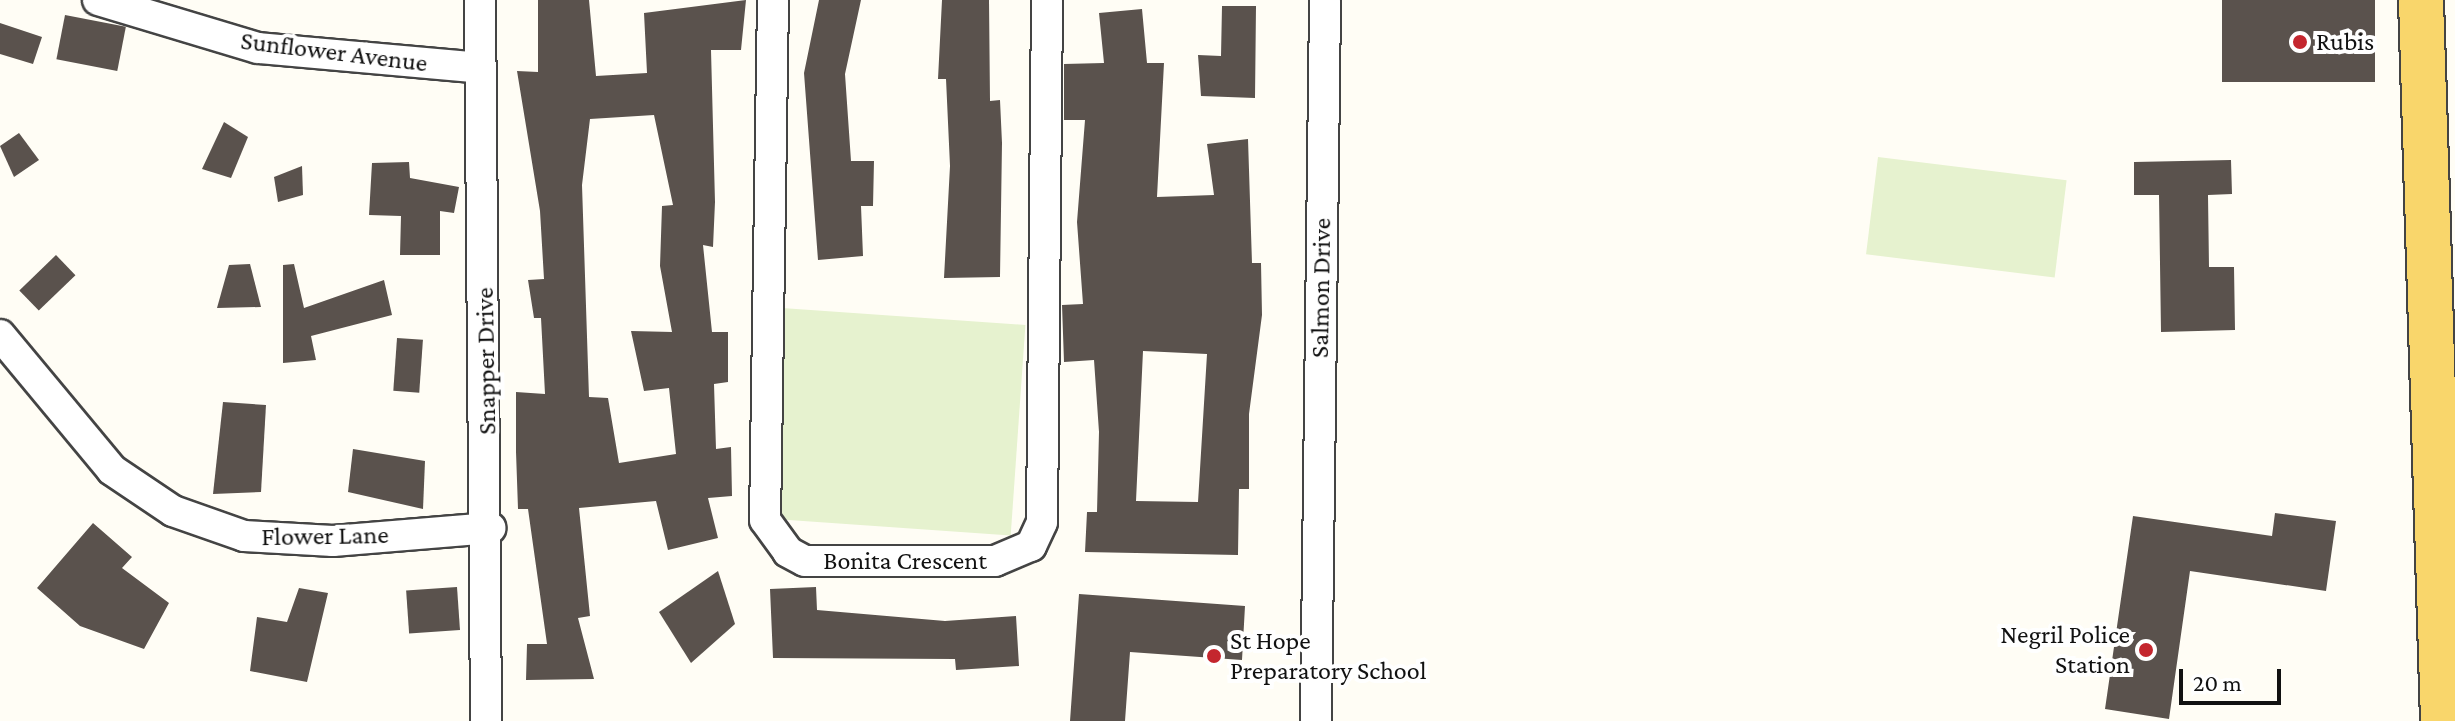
<!DOCTYPE html>
<html>
<head>
<meta charset="utf-8">
<style>
	body { margin:0 }
	#map { position:relative; width:2455px; height:721px; overflow:hidden; background:#fffdf5; font-family:"Crimson Pro",serif }
	div>[style] { position:absolute }
	.pitch>* { inset:0; background:#e6f2cf; transform-origin:0 0 }
	.building>* { inset:0; background:#5a524d; transform-origin:0 0 }
	.roads { filter:drop-shadow(2px 0 #444) drop-shadow(-2px 0 #444) drop-shadow(0 2px #444) drop-shadow(0 -2px #444) }
	.street>* { height:30px; margin:-15px; padding:0 15px; transform-origin:15px; border-radius:15px; background:#fff }
	.primary>* { height:44px; margin:-22px; padding:0 22px; transform-origin:22px; border-radius:22px; background:#f9d66b }
	.dots>* { width:22px; height:22px; translate:-50% -50%; box-sizing:border-box; border:4px solid #fff; border-radius:50% }
	span { translate:-50% -50%; white-space:nowrap; text-align:center; line-height:1.15; -webkit-text-stroke:8px #fff; paint-order:stroke }
	.poi-label { font-size:26px; color:#111 }
	.left { translate:0 -50%; text-align:left }
	.right { translate:-100% -50%; text-align:right }
	.street-label { font-size:26px; color:#111 }
	.scale { position:absolute; left:2179px; top:669px; width:102px; height:36px; box-sizing:border-box; border:4px solid #111; border-top:0; padding-left:10px; font-size:24px; line-height:28px; white-space:nowrap; color:#111; -webkit-text-stroke:6px #fff; paint-order:stroke }
</style>
</head>
<body>
<div id="map">
	<div class="pitch">
		<i style="left:1878px;top:157px;width:190px;height:98px;rotate:7deg"></i>
		<i style="left:782px;top:308px;width:244px;height:211px;rotate:4deg"></i>
	</div>
	<div class="building">
		<i style="clip-path:polygon(evenodd,538px 0,589px 0,596px 76px,647px 73px,644px 13px,746px 0,741px 50px,711px 50px,715px 202px,713px 247px,703px 245px,712px 332px,728px 332px,728px 382px,714px 384px,716px 449px,731px 447px,732px 496px,708px 498px,718px 538px,668px 550px,656px 501px,579px 508px,590px 616px,578px 618px,594px 679px,526px 680px,527px 644px,547px 644px,528px 509px,518px 509px,516px 452px,516px 392px,545px 394px,541px 318px,534px 318px,528px 280px,544px 279px,540px 211px,517px 71px,538px 72px,538px 0,654px 115px,673px 205px,662px 206px,660px 266px,672px 332px,631px 331px,644px 391px,669px 388px,676px 454px,619px 463px,608px 398px,589px 397px,582px 185px,590px 119px,654px 115px)"></i>
		<i style="clip-path:polygon(819px 0,861px 0,845px 74px,851px 161px,874px 161px,873px 206px,861px 206px,863px 256px,818px 260px,804px 73px)"></i>
		<i style="clip-path:polygon(942px 0,989px 0,990px 101px,1000px 100px,1002px 143px,1000px 277px,944px 278px,950px 166px,946px 79px,938px 79px)"></i>
		<i style="left:2222px;top:0;width:153px;height:82px"></i>
		<i style="clip-path:polygon(1222px 6px,1256px 6px,1255px 98px,1201px 96px,1198px 55px,1221px 56px)"></i>
		<i style="clip-path:polygon(evenodd,1142px 9px,1147px 63px,1164px 63px,1157px 197px,1214px 195px,1207px 144px,1248px 139px,1252px 263px,1261px 263px,1262px 315px,1249px 414px,1249px 489px,1239px 489px,1238px 555px,1085px 552px,1087px 512px,1097px 512px,1099px 432px,1094px 360px,1064px 362px,1062px 305px,1083px 304px,1077px 222px,1085px 120px,1064px 120px,1064px 64px,1104px 63px,1099px 13px,1142px 9px,1143px 351px,1207px 354px,1198px 502px,1136px 501px,1143px 351px)"></i>
		<i style="left:65px;top:15px;width:62px;height:45px;rotate:11deg"></i>
		<i style="clip-path:polygon(0 23px,42px 37px,33px 64px,0 54px)"></i>
		<i style="clip-path:polygon(224px 122px,248px 137px,231px 178px,202px 169px)"></i>
		<i style="clip-path:polygon(19px 133px,39px 160px,14px 177px,0 146px)"></i>
		<i style="clip-path:polygon(2231px 160px,2232px 194px,2208px 195px,2209px 267px,2234px 267px,2235px 330px,2161px 332px,2159px 195px,2134px 195px,2134px 162px)"></i>
		<i style="clip-path:polygon(409px 162px,410px 178px,459px 187px,454px 213px,440px 211px,440px 255px,400px 255px,401px 216px,369px 215px,372px 163px)"></i>
		<i style="clip-path:polygon(302px 166px,303px 195px,278px 202px,274px 177px)"></i>
		<i style="left:56px;top:255px;width:28px;height:51px;rotate:46deg"></i>
		<i style="clip-path:polygon(250px 264px,261px 307px,217px 308px,229px 265px)"></i>
		<i style="clip-path:polygon(294px 264px,304px 308px,384px 280px,392px 315px,311px 336px,316px 360px,283px 363px,283px 265px)"></i>
		<i style="left:397px;top:338px;width:26px;height:53px;rotate:4deg"></i>
		<i style="clip-path:polygon(223px 402px,266px 405px,261px 492px,213px 494px)"></i>
		<i style="clip-path:polygon(353px 449px,425px 461px,423px 509px,348px 492px)"></i>
		<i style="clip-path:polygon(2275px 513px,2336px 521px,2326px 591px,2190px 571px,2169px 719px,2105px 709px,2133px 516px,2272px 536px)"></i>
		<i style="clip-path:polygon(93px 523px,132px 557px,122px 568px,169px 603px,144px 649px,80px 626px,37px 588px)"></i>
		<i style="clip-path:polygon(718px 571px,735px 624px,691px 663px,659px 612px)"></i>
		<i style="left:457px;top:587px;width:43px;height:51px;rotate:86deg"></i>
		<i style="clip-path:polygon(816px 587px,817px 610px,945px 621px,1016px 616px,1019px 666px,956px 670px,955px 659px,773px 658px,770px 589px)"></i>
		<i style="clip-path:polygon(299px 588px,328px 593px,307px 682px,250px 671px,257px 617px,287px 622px)"></i>
		<i style="clip-path:polygon(1079px 594px,1245px 606px,1242px 660px,1130px 652px,1125px 721px,1070px 721px)"></i>
	</div>
	<div class="roads">
		<div class="street">
			<i style="left:98px;top:0;width:167px;rotate:16.7deg"></i>
			<i style="left:258px;top:48px;width:223px;rotate:5.1deg"></i>
			<i style="left:480px;top:0;width:721px;rotate:89.52deg"></i>
			<i style="left:773px;top:0;width:520px;rotate:90.88deg"></i>
			<i style="left:765px;top:520px;width:39px;rotate:54deg"></i>
			<i style="left:788px;top:552px;width:19px;rotate:28deg"></i>
			<i style="left:805px;top:561px;width:190px"></i>
			<i style="left:995px;top:561px;width:39px;rotate:-23deg"></i>
			<i style="left:1031px;top:546px;width:26px;rotate:-65deg"></i>
			<i style="left:1042px;top:522px;width:522px;rotate:-89.45deg"></i>
			<i style="left:0;top:335px;width:175px;rotate:50.3deg"></i>
			<i style="left:112px;top:470px;width:73px;rotate:33.9deg"></i>
			<i style="left:173px;top:511px;width:75px;rotate:19.4deg"></i>
			<i style="left:244px;top:536px;width:89px;rotate:3.2deg"></i>
			<i style="left:333px;top:541px;width:158px;rotate:-4.7deg"></i>
			<i style="left:1316px;top:721px;width:721px;rotate:-89.28deg"></i>
		</div>
		<div class="primary">
			<i style="left:2421px;top:0;width:721px;rotate:88.25deg"></i>
		</div>
	</div>
	<div class="dots">
		<i style="left:2300px;top:42px;background:#c4262e"></i>
		<i style="left:2146px;top:650px;background:#c4262e"></i>
		<i style="left:1214px;top:656px;background:#c4262e"></i>
	</div>
	<div class="poi-label">
		<span class="left" style="left:2316px;top:42px">Rubis</span>
		<span class="right" style="left:2130px;top:650px">Negril Police<br>Station</span>
		<span class="left" style="left:1230px;top:656px">St Hope<br>Preparatory School</span>
	</div>
	<div class="street-label">
		<span style="left:334px;top:52px;rotate:7deg">Sunflower Avenue</span>
		<span style="left:1321px;top:288px;rotate:-89deg">Salmon Drive</span>
		<span style="left:486px;top:361px;rotate:-91deg">Snapper Drive</span>
		<span style="left:325px;top:536px;rotate:-1deg">Flower Lane</span>
		<span style="left:905px;top:561px">Bonita Crescent</span>
	</div>
	<div class="scale">20 m</div>
</div>
</body>
</html>
